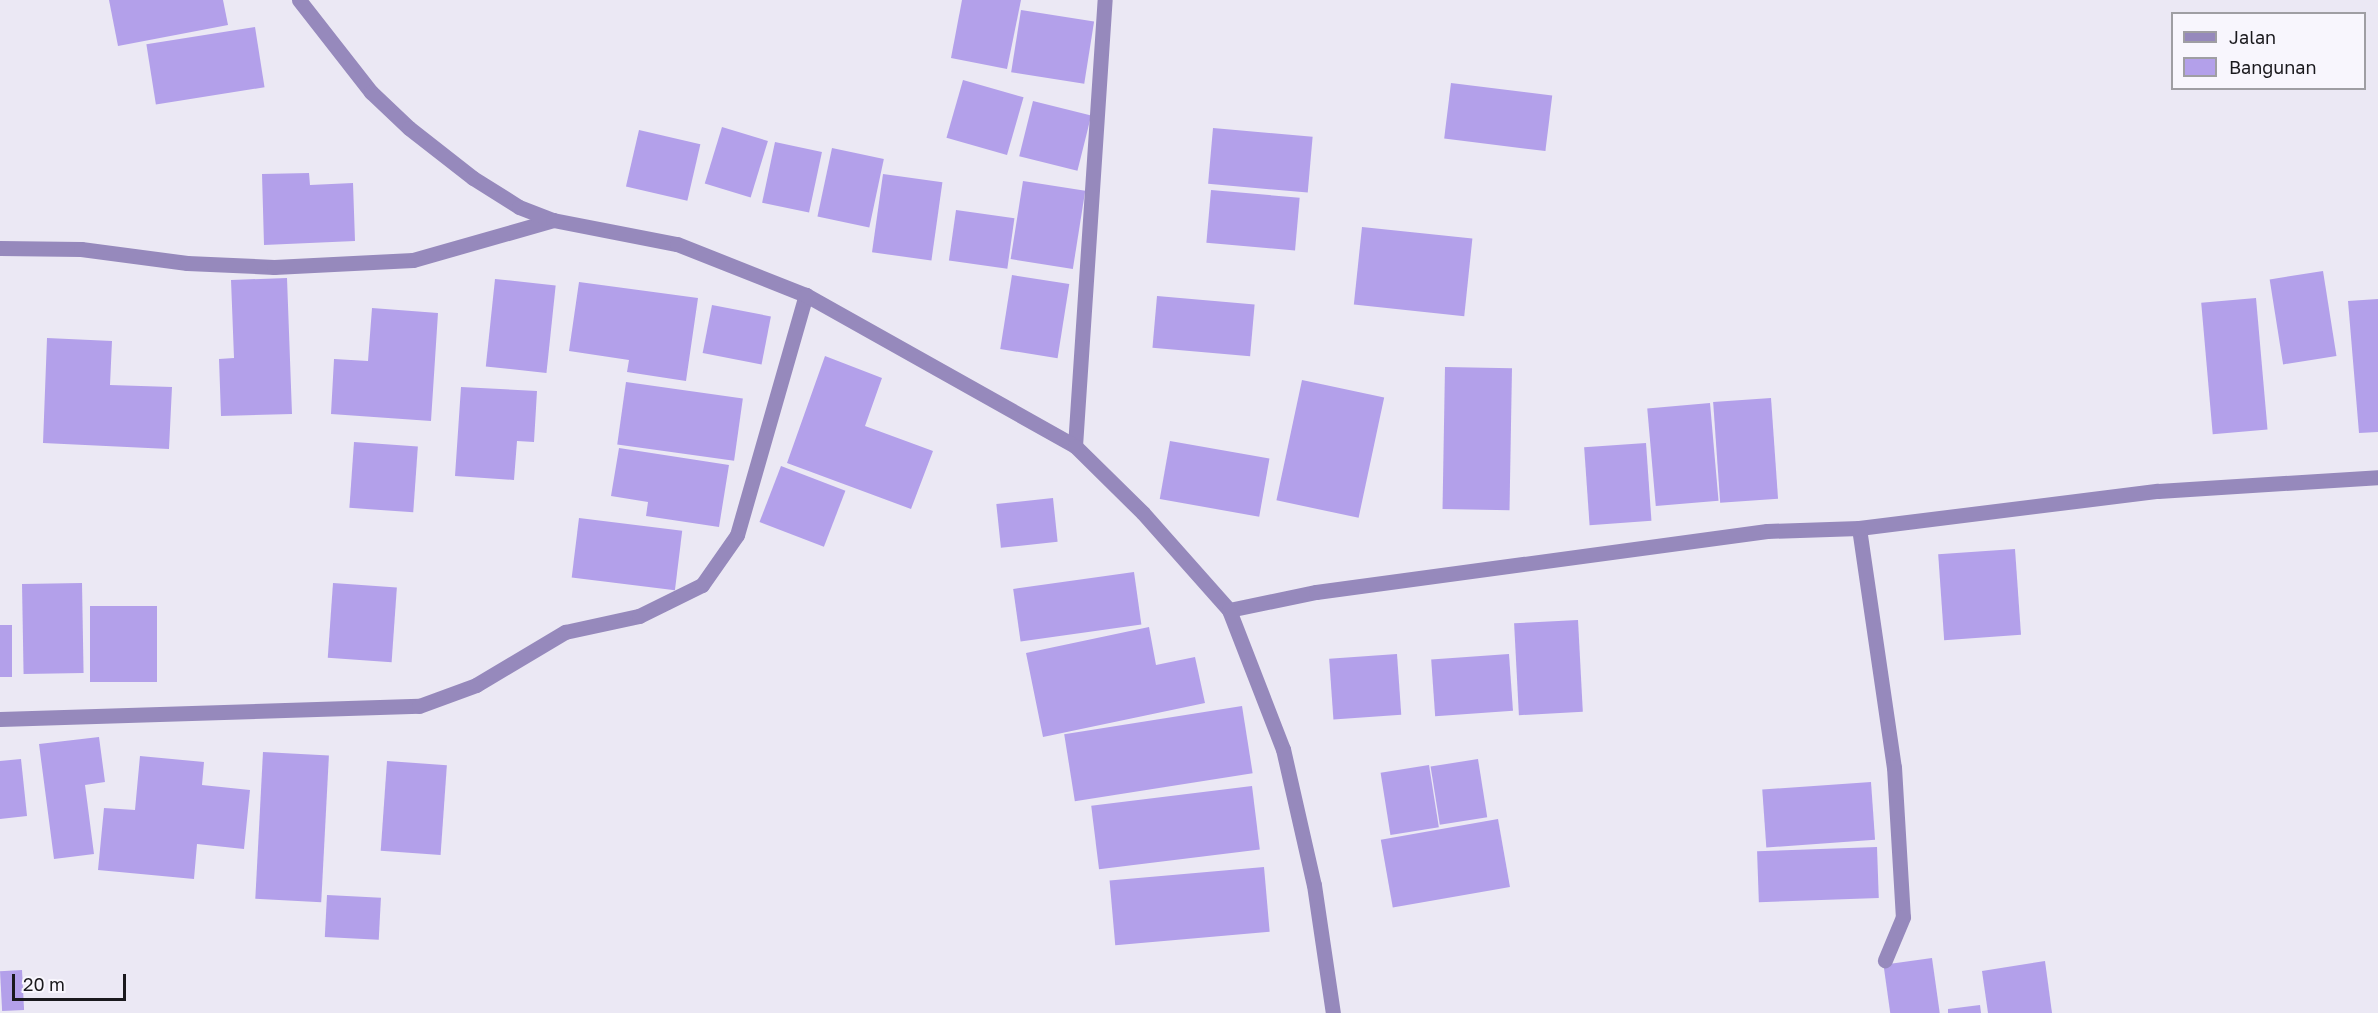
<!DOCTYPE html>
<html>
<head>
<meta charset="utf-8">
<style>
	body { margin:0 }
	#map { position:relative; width:2378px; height:1013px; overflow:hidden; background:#ebe8f4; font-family:"Golos Text",sans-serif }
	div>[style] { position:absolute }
	.building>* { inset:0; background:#b3a0ea; transform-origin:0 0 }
	.minor>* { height:15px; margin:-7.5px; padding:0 7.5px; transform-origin:7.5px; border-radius:7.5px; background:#9689bc }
	.tertiary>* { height:15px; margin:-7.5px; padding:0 7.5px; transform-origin:7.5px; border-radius:7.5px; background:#9689bc }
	span { translate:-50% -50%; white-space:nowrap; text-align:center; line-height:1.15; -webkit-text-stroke:6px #f8f6fd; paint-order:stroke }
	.legend { position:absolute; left:2171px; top:12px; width:195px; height:78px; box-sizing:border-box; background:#f8f6fd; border:2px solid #9f9ea3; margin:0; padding:8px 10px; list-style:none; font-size:18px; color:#1a191d }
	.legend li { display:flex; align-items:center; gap:12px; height:30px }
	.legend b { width:30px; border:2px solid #9f9ea3 }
	.scale { position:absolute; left:12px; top:974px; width:114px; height:27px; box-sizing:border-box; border:3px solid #1a191d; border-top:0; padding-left:8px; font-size:18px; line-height:21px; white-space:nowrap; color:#1a191d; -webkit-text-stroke:4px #f8f6fd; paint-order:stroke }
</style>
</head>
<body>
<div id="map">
	<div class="building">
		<i style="clip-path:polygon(109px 0,223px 0,228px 25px,118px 46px)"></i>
		<i style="clip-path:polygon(962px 0,1021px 0,1007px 69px,951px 58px)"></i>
		<i style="left:1021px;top:10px;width:74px;height:63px;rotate:9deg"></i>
		<i style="left:255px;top:27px;width:61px;height:110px;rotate:81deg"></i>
		<i style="left:963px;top:80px;width:63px;height:60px;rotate:16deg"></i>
		<i style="left:1451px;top:83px;width:102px;height:56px;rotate:7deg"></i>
		<i style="left:1033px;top:101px;width:60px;height:57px;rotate:14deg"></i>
		<i style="left:722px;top:127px;width:48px;height:59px;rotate:17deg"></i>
		<i style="left:1213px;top:128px;width:100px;height:56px;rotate:5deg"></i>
		<i style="left:639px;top:130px;width:63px;height:58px;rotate:13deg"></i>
		<i style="left:775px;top:142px;width:48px;height:62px;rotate:12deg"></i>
		<i style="left:832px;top:148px;width:53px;height:70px;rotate:12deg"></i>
		<i style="clip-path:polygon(309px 173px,310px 185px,353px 183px,355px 241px,264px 245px,262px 174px)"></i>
		<i style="left:883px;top:174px;width:60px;height:79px;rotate:8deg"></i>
		<i style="left:1023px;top:181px;width:63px;height:79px;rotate:9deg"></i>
		<i style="left:1211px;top:190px;width:89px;height:53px;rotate:5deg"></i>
		<i style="left:956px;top:210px;width:59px;height:51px;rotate:8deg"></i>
		<i style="left:1362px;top:227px;width:111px;height:78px;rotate:6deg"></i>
		<i style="left:2323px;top:271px;width:86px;height:54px;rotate:81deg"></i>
		<i style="left:1012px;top:275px;width:58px;height:75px;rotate:9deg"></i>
		<i style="clip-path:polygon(287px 278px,292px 414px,221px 416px,219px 359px,234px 358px,231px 280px)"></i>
		<i style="left:495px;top:279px;width:61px;height:88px;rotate:6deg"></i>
		<i style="clip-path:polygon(579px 282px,698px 298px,686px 381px,627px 372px,629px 360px,569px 351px)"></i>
		<i style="left:1157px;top:296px;width:98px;height:52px;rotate:5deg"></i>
		<i style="left:2256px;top:298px;width:132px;height:55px;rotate:85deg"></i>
		<i style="clip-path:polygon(2378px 299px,2378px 432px,2359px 433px,2348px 301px)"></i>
		<i style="left:712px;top:305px;width:60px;height:49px;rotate:11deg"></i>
		<i style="clip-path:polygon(372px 308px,438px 313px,431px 421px,331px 414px,334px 359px,368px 361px)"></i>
		<i style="clip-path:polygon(47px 338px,112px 341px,110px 385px,172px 387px,169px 449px,43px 443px)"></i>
		<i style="clip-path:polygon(825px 356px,882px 378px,865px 426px,933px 451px,911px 509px,787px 463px)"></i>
		<i style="left:1445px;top:367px;width:67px;height:142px;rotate:1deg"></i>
		<i style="left:1302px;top:380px;width:84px;height:123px;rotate:12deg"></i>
		<i style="left:626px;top:382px;width:118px;height:63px;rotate:8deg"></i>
		<i style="clip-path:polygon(461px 387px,537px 391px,534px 442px,517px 441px,514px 480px,455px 476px)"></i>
		<i style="left:1771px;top:398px;width:101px;height:58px;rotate:86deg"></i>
		<i style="left:1710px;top:403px;width:98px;height:63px;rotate:85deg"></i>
		<i style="left:1170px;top:441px;width:101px;height:59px;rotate:10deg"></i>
		<i style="left:354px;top:442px;width:64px;height:66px;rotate:4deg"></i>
		<i style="left:1646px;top:443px;width:78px;height:62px;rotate:86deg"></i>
		<i style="clip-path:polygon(619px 448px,729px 465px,719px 527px,646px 516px,648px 502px,611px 496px)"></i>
		<i style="left:781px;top:466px;width:69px;height:60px;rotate:21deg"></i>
		<i style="left:1053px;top:498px;width:44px;height:57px;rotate:84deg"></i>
		<i style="left:579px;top:518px;width:104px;height:60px;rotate:7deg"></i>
		<i style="left:2015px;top:549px;width:86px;height:77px;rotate:86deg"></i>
		<i style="left:1134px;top:572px;width:53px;height:122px;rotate:82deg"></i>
		<i style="left:82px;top:583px;width:90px;height:60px;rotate:89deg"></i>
		<i style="left:333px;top:583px;width:64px;height:75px;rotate:4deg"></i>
		<i style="left:90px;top:606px;width:67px;height:76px"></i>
		<i style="left:1578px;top:620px;width:92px;height:64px;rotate:87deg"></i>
		<i style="left:0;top:625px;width:12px;height:52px"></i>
		<i style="clip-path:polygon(1149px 627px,1156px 665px,1195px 657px,1205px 703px,1043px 737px,1026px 653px)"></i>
		<i style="left:1397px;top:654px;width:61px;height:68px;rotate:86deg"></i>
		<i style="left:1509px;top:654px;width:57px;height:78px;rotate:86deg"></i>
		<i style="left:1242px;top:706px;width:68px;height:180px;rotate:81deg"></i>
		<i style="clip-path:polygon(99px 737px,105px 782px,85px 785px,94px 854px,54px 859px,39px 744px)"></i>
		<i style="left:263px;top:752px;width:66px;height:147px;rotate:3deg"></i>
		<i style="clip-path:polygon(140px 756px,204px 762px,202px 785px,250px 790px,244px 849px,197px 844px,194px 879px,98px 870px,104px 808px,135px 810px)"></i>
		<i style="clip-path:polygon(21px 759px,27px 816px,0 819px,0 761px)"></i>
		<i style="left:1478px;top:759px;width:59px;height:48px;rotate:81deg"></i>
		<i style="left:387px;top:761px;width:60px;height:90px;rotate:4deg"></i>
		<i style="left:1429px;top:765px;width:63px;height:49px;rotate:81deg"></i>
		<i style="left:1871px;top:782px;width:58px;height:109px;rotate:86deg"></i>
		<i style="left:1252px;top:786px;width:64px;height:162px;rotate:83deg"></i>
		<i style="left:1498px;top:819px;width:69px;height:119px;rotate:80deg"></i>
		<i style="left:1877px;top:847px;width:51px;height:120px;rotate:88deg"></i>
		<i style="left:1264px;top:867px;width:65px;height:155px;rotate:85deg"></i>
		<i style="left:327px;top:895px;width:54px;height:42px;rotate:3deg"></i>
		<i style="left:1932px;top:958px;width:56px;height:49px;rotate:82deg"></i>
		<i style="clip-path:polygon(2045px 961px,2052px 1013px,1988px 1013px,1982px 971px)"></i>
		<i style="left:22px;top:970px;width:40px;height:22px;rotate:87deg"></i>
		<i style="clip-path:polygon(1980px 1005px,1981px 1013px,1948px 1013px,1948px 1009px)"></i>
	</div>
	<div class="minor">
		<i style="left:0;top:248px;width:81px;rotate:0.7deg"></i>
		<i style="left:81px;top:249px;width:107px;rotate:7.5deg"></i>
		<i style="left:187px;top:263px;width:87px;rotate:2.6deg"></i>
		<i style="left:274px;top:267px;width:139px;rotate:-2.9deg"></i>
		<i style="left:413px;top:260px;width:146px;rotate:-15.9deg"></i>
		<i style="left:1075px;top:446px;width:447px;rotate:-86.2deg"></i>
		<i style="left:1859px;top:528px;width:242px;rotate:81.7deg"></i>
		<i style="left:1894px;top:767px;width:150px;rotate:86.6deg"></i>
		<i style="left:1903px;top:917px;width:47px;rotate:112.7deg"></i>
		<i style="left:1229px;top:610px;width:89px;rotate:-11.7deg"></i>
		<i style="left:1316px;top:592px;width:455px;rotate:-7.7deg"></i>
		<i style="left:1767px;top:531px;width:92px;rotate:-1.9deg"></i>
		<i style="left:1859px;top:528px;width:301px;rotate:-7.1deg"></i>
		<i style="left:2158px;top:491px;width:220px;rotate:-3.6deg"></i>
		<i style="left:0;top:719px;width:419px;rotate:-1.8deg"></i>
		<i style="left:419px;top:706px;width:61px;rotate:-20.2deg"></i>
		<i style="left:476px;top:685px;width:104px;rotate:-30.8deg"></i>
		<i style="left:565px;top:632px;width:76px;rotate:-12.2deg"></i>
		<i style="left:639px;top:616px;width:70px;rotate:-26.2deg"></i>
		<i style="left:702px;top:585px;width:61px;rotate:-55deg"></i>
		<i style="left:737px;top:535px;width:250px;rotate:-74deg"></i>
	</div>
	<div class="tertiary">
		<i style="left:299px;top:0;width:117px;rotate:52deg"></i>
		<i style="left:371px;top:92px;width:52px;rotate:43.5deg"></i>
		<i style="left:409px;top:128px;width:81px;rotate:38deg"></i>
		<i style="left:473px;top:178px;width:54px;rotate:32.2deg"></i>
		<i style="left:519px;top:207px;width:36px;rotate:21deg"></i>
		<i style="left:553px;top:220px;width:126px;rotate:11deg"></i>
		<i style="left:677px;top:244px;width:139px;rotate:21.6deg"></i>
		<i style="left:806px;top:295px;width:308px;rotate:29.3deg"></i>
		<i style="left:1075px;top:446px;width:95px;rotate:44.6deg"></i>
		<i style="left:1143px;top:513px;width:130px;rotate:48.4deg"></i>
		<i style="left:1229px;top:610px;width:149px;rotate:68.8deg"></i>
		<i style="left:1283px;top:749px;width:139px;rotate:77.2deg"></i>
		<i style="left:1314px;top:885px;width:129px;rotate:81.6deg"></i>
	</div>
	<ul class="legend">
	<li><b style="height:8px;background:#9689bc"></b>Jalan</li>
	<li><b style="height:16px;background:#b3a0ea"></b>Bangunan</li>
	</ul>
	<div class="scale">20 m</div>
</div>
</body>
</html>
